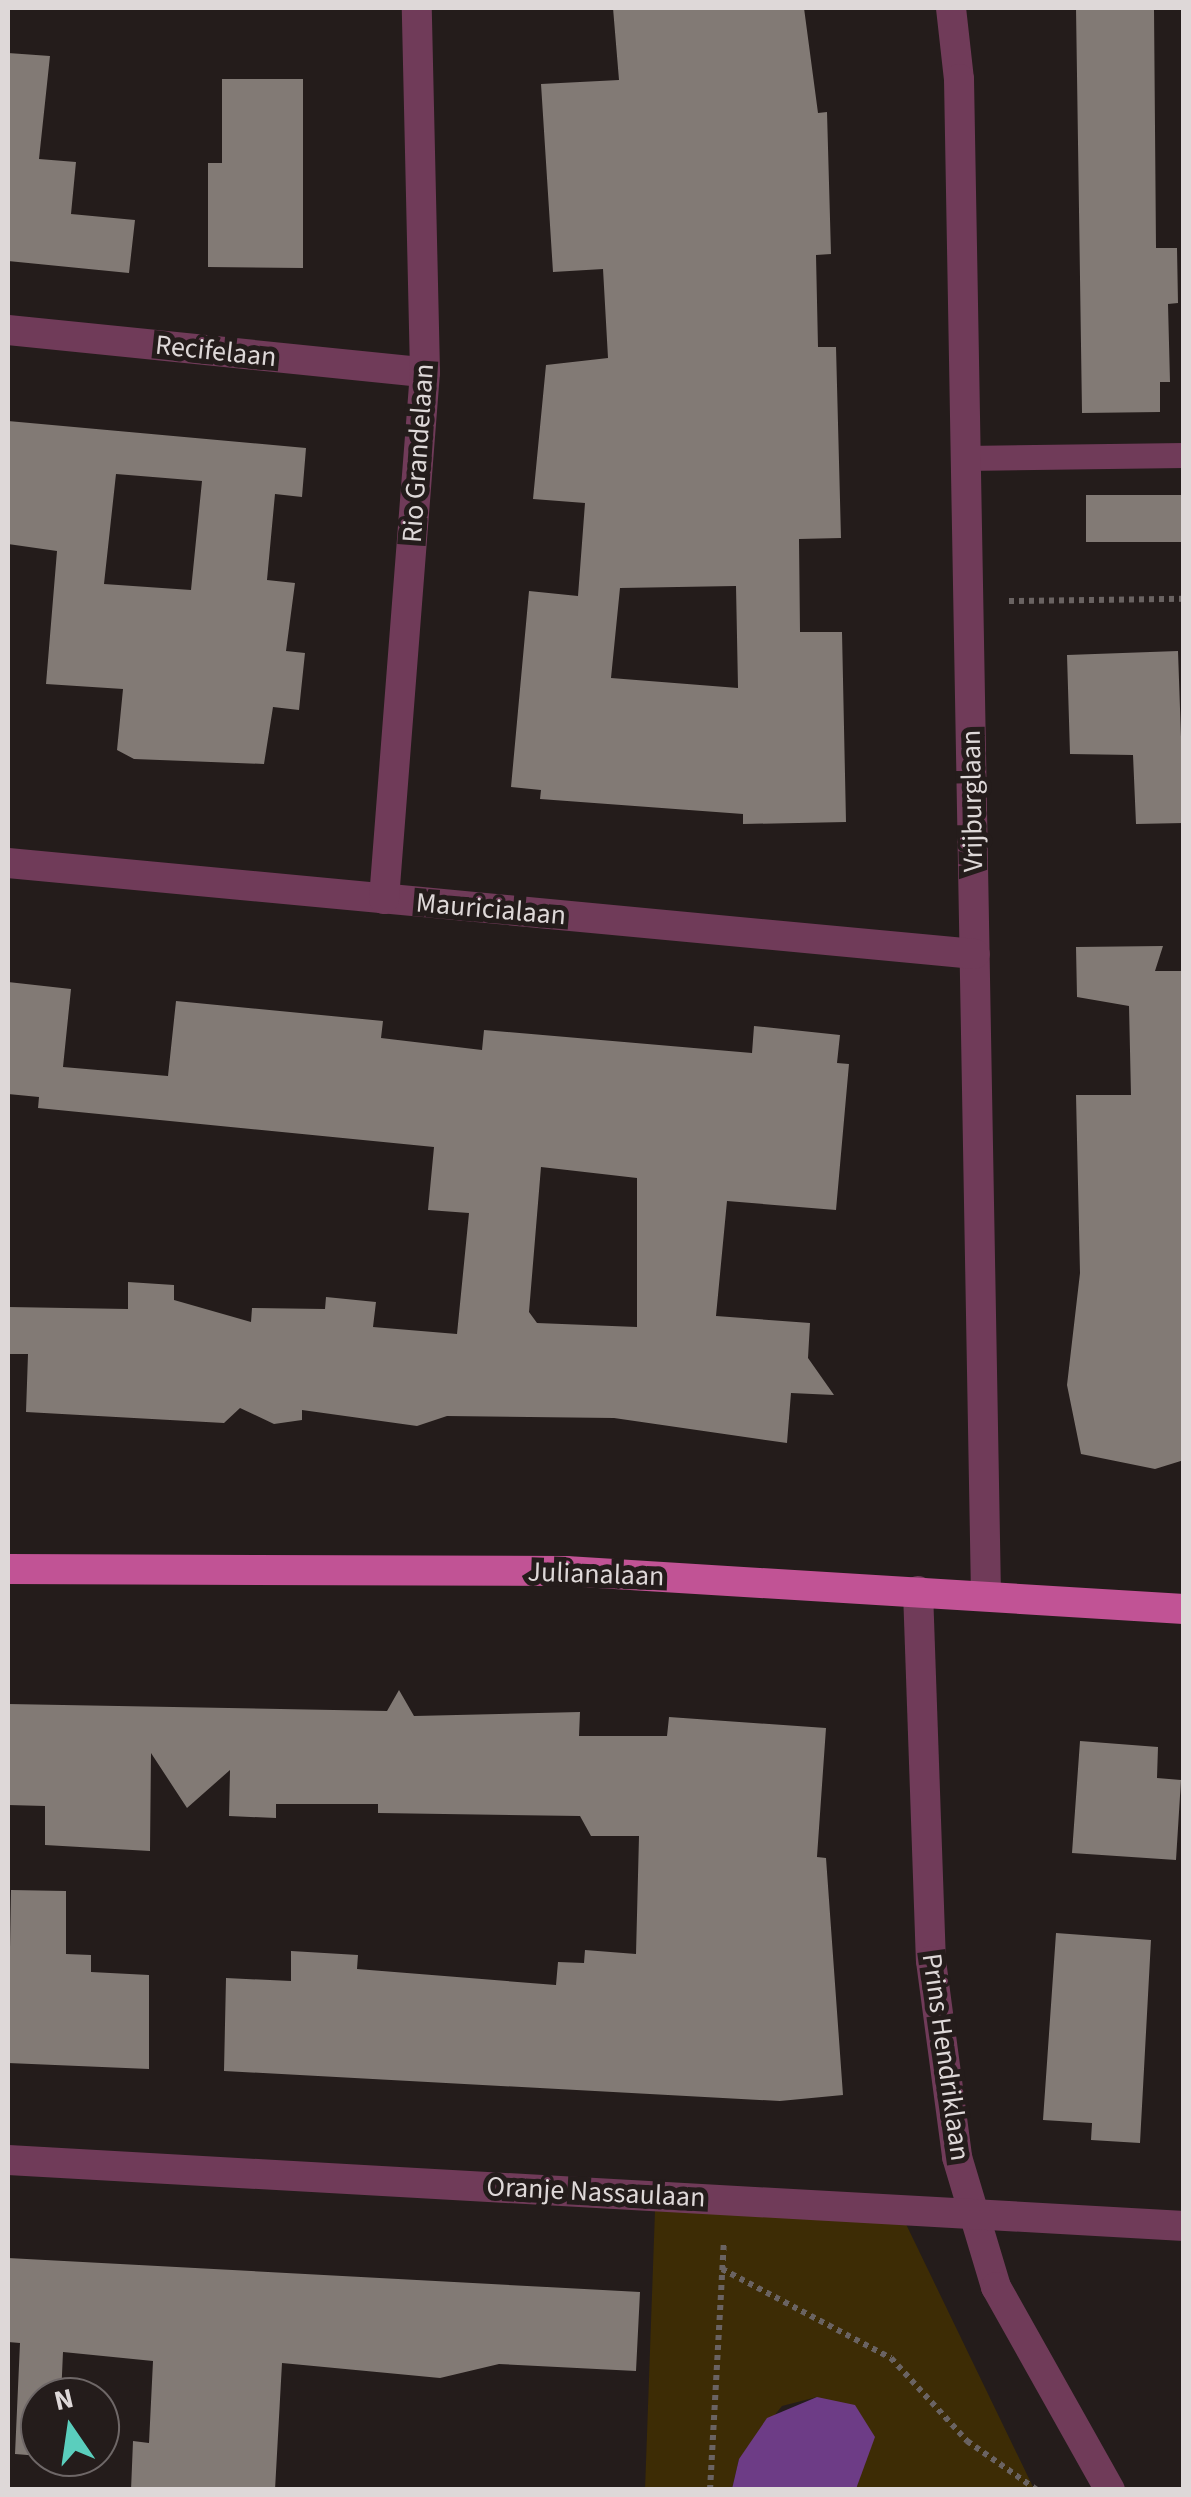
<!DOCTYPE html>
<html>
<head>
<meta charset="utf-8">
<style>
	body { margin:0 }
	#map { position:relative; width:1191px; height:2497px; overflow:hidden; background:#241c1b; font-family:"Source Sans 3",sans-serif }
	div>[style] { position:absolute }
	.green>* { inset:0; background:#3d2c05 }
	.water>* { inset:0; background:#6d3c86 }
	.building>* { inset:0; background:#827a75; transform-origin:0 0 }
	.path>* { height:6px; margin-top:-3px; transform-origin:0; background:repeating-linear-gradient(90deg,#6a6362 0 5px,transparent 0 10px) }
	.service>* { height:25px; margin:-12.5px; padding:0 12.5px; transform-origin:12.5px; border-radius:12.5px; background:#703b59 }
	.minor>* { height:30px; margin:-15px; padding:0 15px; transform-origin:15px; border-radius:15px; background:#703b59 }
	.primary>* { height:30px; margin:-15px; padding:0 15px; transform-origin:15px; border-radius:15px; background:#c15395 }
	span { translate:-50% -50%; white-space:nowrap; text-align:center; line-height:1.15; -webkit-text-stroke:10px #241c1b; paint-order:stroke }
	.street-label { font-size:28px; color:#ded8d8 }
	.frame { position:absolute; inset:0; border:10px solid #ded8d8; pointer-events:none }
	.north { position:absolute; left:20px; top:2377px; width:100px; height:100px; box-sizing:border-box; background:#241c1b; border:2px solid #6e6767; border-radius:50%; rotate:347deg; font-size:28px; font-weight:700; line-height:40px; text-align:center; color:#ded8d8 }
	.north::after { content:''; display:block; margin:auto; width:35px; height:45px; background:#5acebd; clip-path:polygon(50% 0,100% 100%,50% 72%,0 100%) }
</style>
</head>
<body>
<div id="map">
	<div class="green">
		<i style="clip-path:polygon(655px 2211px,904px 2220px,1034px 2489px,856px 2489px,860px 2477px,817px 2397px,782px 2406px,739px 2459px,732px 2489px,645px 2490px)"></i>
	</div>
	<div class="water">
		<i style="clip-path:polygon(817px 2397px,855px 2405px,875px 2437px,856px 2489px,732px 2489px,739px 2459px,767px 2418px)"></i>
	</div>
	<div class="building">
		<i style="clip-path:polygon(evenodd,613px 8px,804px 8px,818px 113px,827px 112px,831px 254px,816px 255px,818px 347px,836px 347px,841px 538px,799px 539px,800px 632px,842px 632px,846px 822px,743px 824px,743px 814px,540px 799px,541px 790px,511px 787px,529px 591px,578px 596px,585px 503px,533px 499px,546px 365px,608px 358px,603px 269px,553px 272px,541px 84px,619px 80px,613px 8px,736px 586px,738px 688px,611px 678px,620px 588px,736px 586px)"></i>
		<i style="clip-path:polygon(1076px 8px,1154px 8px,1156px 248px,1177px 248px,1178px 303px,1168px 304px,1170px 382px,1160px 382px,1160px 412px,1082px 413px)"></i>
		<i style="clip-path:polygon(8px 53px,50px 56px,39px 159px,76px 162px,71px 214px,135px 220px,129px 273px,8px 261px)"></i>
		<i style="clip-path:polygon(222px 79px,303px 79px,303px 268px,208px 267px,208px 163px,222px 163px)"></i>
		<i style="clip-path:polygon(evenodd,8px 421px,306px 448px,302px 497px,275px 494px,267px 580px,295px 583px,286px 651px,305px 653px,299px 710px,273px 707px,264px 764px,134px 759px,117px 750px,123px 689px,46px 684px,57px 551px,8px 544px,8px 421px,116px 474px,202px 481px,191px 590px,104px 584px,116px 474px)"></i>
		<i style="left:1183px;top:495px;width:47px;height:97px;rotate:90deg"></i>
		<i style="clip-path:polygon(1178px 651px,1184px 823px,1136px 824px,1133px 755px,1070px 754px,1067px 655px)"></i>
		<i style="clip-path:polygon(1163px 946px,1155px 971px,1184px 971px,1184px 1460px,1155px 1469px,1081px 1454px,1067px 1385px,1080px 1273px,1076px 1095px,1131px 1095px,1129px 1006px,1077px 997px,1076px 947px)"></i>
		<i style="clip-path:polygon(evenodd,8px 982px,71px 989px,63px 1067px,168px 1076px,176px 1001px,383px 1021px,381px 1038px,482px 1050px,484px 1030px,752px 1053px,754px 1026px,840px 1035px,837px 1063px,849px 1064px,836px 1210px,727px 1201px,716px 1316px,810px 1323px,808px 1358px,834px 1395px,791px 1393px,787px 1443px,614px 1418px,447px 1416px,417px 1426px,302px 1410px,302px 1420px,274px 1424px,240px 1408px,224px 1423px,26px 1412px,28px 1354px,8px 1354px,8px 1307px,128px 1309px,128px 1282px,174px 1285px,174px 1300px,251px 1322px,252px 1308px,325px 1309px,326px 1297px,376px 1302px,373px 1327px,457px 1334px,469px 1213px,428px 1210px,434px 1147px,38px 1108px,39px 1097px,8px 1094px,8px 982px,541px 1167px,637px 1178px,637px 1327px,537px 1323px,529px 1312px,541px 1167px)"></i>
		<i style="clip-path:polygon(399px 1690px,414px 1716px,580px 1712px,579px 1736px,667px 1736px,669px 1717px,826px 1728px,817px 1857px,826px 1858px,843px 2095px,780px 2101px,224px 2071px,226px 1978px,291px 1981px,291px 1951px,358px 1955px,357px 1969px,556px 1985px,558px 1962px,584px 1963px,585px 1950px,636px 1954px,639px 1836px,591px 1836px,580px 1816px,378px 1813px,378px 1804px,276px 1804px,276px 1818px,229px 1816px,230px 1770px,187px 1808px,151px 1753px,150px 1851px,45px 1845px,45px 1806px,8px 1805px,8px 1704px,387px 1711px)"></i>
		<i style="clip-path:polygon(1080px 1741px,1158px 1747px,1157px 1778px,1181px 1780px,1176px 1860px,1072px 1853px)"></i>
		<i style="clip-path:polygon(11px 1890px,66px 1891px,66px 1954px,91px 1955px,91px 1972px,149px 1975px,149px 2069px,8px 2063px)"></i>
		<i style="clip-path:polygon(1056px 1933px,1151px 1940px,1140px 2143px,1091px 2140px,1092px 2123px,1043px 2120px)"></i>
		<i style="clip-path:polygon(8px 2258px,640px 2292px,636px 2371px,499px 2364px,440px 2378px,282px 2363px,275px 2490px,131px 2490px,133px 2441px,149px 2443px,153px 2361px,63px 2352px,61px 2397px,40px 2397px,40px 2456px,15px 2454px,20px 2343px,8px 2342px)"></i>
	</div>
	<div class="path">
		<i style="left:1009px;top:601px;width:175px;rotate:-0.7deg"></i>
		<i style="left:722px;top:2269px;width:191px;rotate:27.8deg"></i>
		<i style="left:891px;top:2358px;width:113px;rotate:47.5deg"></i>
		<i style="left:967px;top:2441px;width:85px;rotate:35deg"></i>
		<i style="left:710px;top:2490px;width:249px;rotate:-86.8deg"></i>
	</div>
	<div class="service">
		<i style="left:965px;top:458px;width:219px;rotate:-0.8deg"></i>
	</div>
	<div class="minor">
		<i style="left:951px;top:8px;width:71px;rotate:83.6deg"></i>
		<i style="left:959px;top:79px;width:1516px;rotate:88.98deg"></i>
		<i style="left:8px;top:330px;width:419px;rotate:5.8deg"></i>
		<i style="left:8px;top:863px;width:971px;rotate:5.38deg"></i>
		<i style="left:384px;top:899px;width:529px;rotate:-85.55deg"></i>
		<i style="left:425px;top:372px;width:364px;rotate:-91.3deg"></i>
		<i style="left:918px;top:1591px;width:370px;rotate:88deg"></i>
		<i style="left:931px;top:1961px;width:198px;rotate:82.4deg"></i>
		<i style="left:957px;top:2157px;width:136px;rotate:73.3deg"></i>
		<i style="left:996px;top:2287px;width:233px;rotate:60.7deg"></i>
		<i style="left:8px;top:2160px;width:1178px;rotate:3.21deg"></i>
	</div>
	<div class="primary">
		<i style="left:8px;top:1569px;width:558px;rotate:0.21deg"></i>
		<i style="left:566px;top:1571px;width:619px;rotate:3.52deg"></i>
	</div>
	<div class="street-label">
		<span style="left:216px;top:351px;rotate:6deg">Recifelaan</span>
		<span style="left:418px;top:453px;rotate:-86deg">Rio Grandelaan</span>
		<span style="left:972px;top:801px;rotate:-91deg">Vrijburglaan</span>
		<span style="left:491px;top:909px;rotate:5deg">Mauricialaan</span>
		<span style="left:596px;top:1574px;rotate:2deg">Julianalaan</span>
		<span style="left:946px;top:2057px;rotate:82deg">Prins Hendriklaan</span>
		<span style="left:596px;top:2192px;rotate:3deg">Oranje Nassaulaan</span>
	</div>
	<div class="frame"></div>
	<div class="north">N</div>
</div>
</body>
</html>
